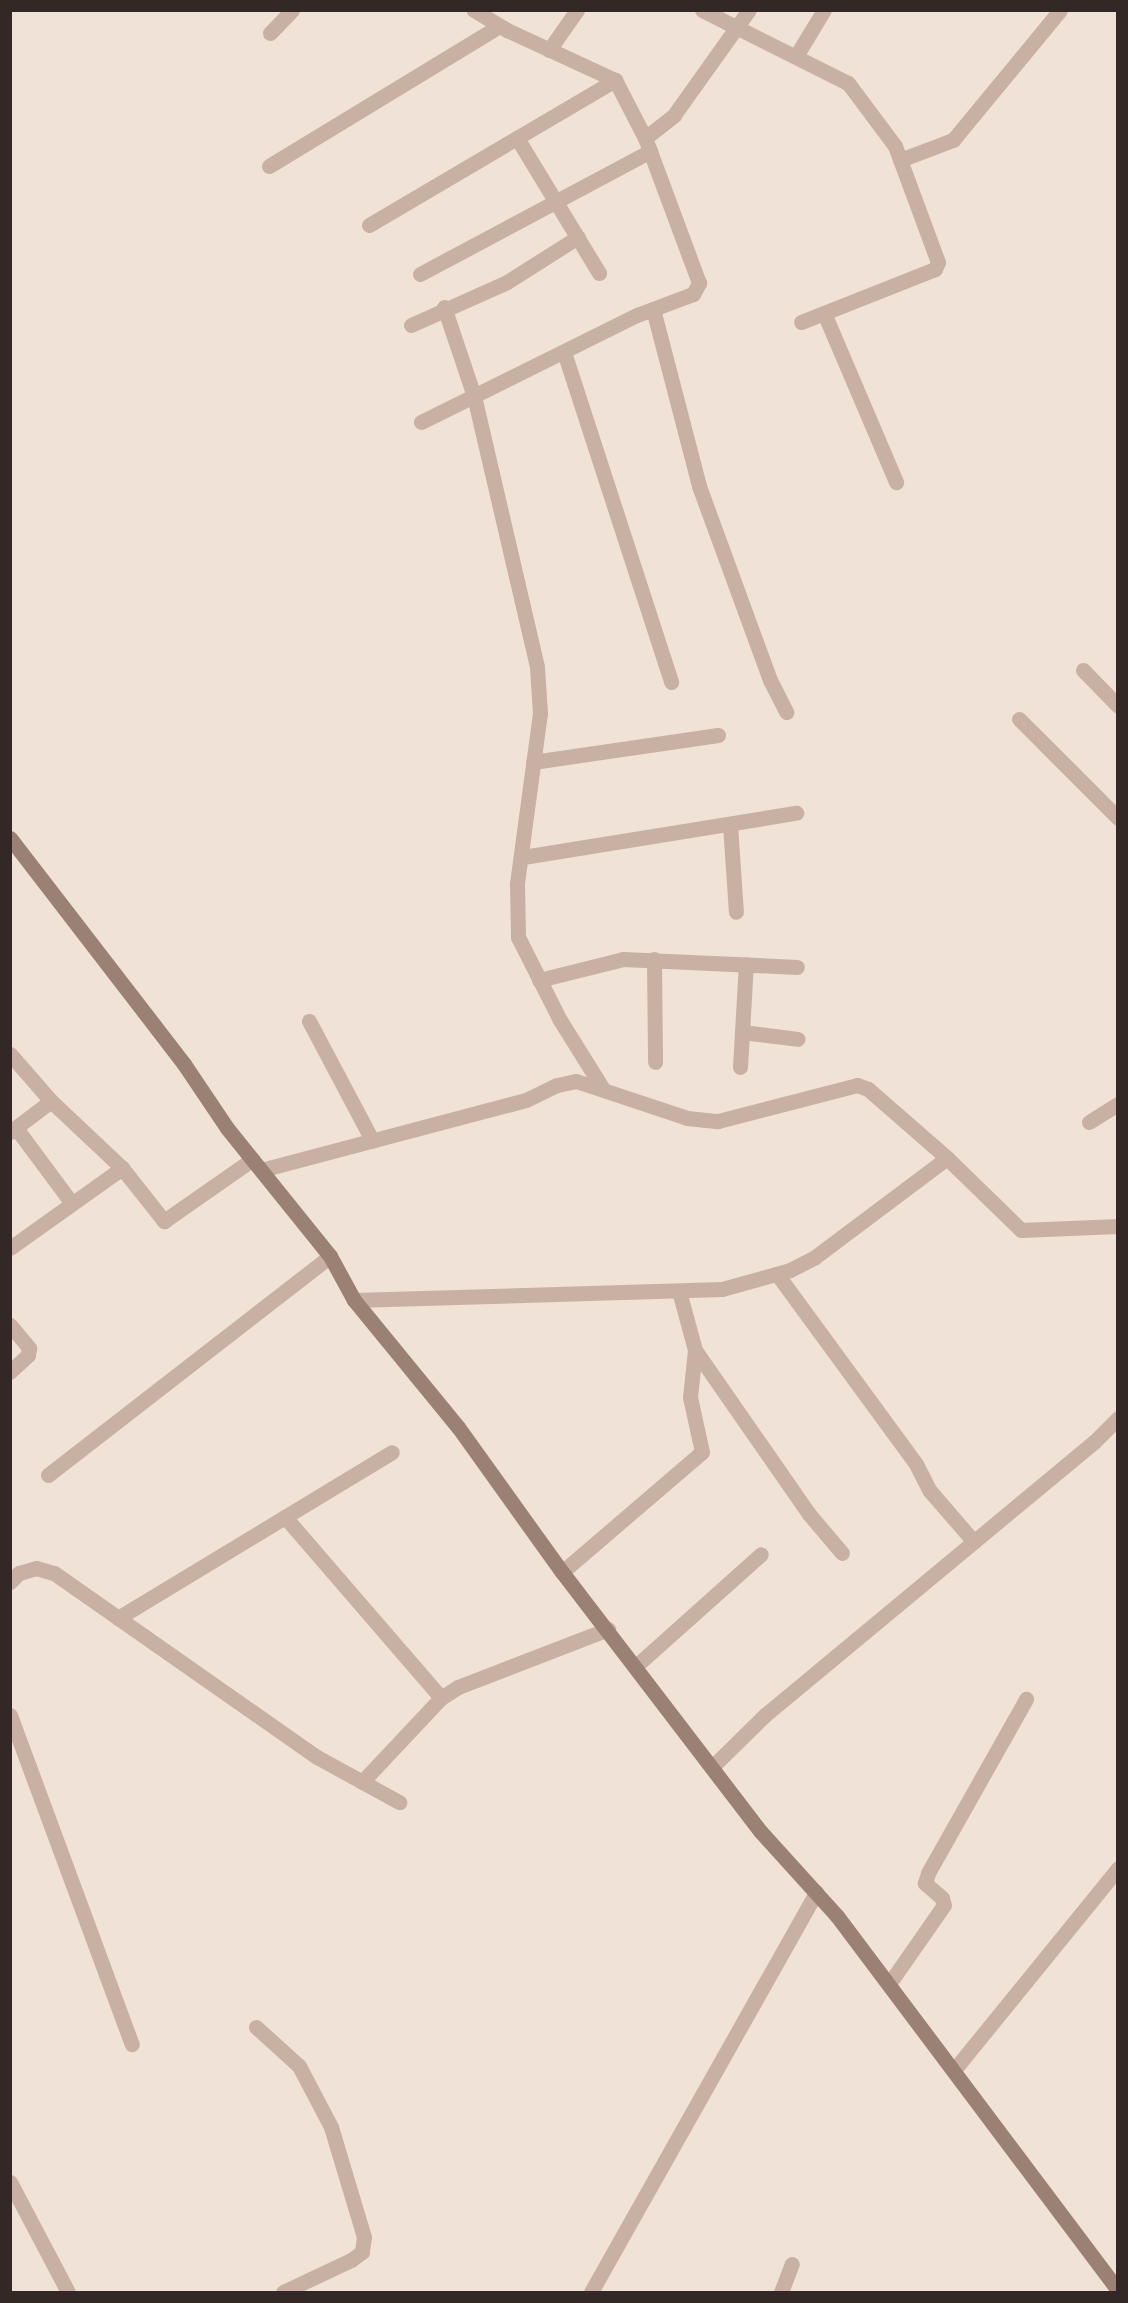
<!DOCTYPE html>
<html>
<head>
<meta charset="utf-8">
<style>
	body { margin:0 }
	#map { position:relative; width:1128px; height:2303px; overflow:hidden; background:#f0e2d6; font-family:"Exo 2",sans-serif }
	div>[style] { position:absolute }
	.street>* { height:15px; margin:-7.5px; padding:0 7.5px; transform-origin:7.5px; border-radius:7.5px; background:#c8b1a3 }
	.secondary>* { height:15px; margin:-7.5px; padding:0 7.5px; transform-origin:7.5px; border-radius:7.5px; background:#9b8074 }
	span { translate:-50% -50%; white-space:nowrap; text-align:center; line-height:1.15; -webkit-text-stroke:4.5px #f9ede2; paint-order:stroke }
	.frame { position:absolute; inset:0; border:12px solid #332825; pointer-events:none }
</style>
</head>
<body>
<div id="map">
	<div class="street">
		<i style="left:702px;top:10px;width:163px;rotate:26.6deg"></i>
		<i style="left:848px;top:83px;width:79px;rotate:53.3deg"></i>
		<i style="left:895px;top:146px;width:124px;rotate:69.7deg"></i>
		<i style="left:938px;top:262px;width:8px;rotate:113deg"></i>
		<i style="left:935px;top:269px;width:144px;rotate:158.4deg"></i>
		<i style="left:270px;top:33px;width:32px;rotate:-46deg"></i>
		<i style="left:549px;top:50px;width:49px;rotate:-55deg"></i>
		<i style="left:796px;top:56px;width:54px;rotate:-58.7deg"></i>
		<i style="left:517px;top:138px;width:158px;rotate:58.7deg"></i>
		<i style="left:645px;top:138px;width:37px;rotate:-38deg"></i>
		<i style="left:674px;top:115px;width:129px;rotate:-54.5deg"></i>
		<i style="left:900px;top:160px;width:57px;rotate:-20.7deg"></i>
		<i style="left:953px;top:140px;width:168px;rotate:-50.5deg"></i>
		<i style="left:269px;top:166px;width:269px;rotate:-31.3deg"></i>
		<i style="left:369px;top:225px;width:286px;rotate:-30.5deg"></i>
		<i style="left:420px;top:274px;width:261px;rotate:-28.1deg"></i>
		<i style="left:444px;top:307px;width:94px;rotate:71.4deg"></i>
		<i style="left:474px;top:396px;width:278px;rotate:76.9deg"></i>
		<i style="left:537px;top:667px;width:46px;rotate:86.3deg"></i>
		<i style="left:540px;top:713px;width:173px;rotate:97.7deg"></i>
		<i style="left:517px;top:884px;width:53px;rotate:88.9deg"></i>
		<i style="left:518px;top:937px;width:93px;rotate:63.2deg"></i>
		<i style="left:560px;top:1020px;width:81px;rotate:58.1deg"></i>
		<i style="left:653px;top:309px;width:183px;rotate:75.4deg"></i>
		<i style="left:699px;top:486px;width:207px;rotate:69.9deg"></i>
		<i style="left:770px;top:680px;width:36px;rotate:63deg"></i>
		<i style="left:824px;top:313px;width:184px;rotate:66.9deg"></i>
		<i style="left:411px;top:325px;width:105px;rotate:-24.1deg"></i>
		<i style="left:507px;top:282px;width:84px;rotate:-32.4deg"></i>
		<i style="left:564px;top:352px;width:347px;rotate:72deg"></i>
		<i style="left:421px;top:422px;width:241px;rotate:-26.4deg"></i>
		<i style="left:637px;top:315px;width:60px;rotate:-20.6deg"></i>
		<i style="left:693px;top:294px;width:13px;rotate:-61deg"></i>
		<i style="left:699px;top:283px;width:155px;rotate:-110.4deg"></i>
		<i style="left:645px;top:138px;width:65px;rotate:-117.3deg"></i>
		<i style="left:615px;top:80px;width:119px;rotate:-155.2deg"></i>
		<i style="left:507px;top:30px;width:39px;rotate:-149deg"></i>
		<i style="left:1083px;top:670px;width:50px;rotate:45.8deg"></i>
		<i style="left:1019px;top:719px;width:140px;rotate:45deg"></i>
		<i style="left:533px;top:762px;width:187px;rotate:-8.3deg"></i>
		<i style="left:730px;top:825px;width:87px;rotate:86.1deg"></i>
		<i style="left:523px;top:857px;width:277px;rotate:-9.2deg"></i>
		<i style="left:654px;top:959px;width:103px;rotate:89.4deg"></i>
		<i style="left:539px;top:980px;width:87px;rotate:-14deg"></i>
		<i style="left:623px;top:959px;width:174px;rotate:2.6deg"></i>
		<i style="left:309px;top:1021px;width:135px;rotate:62.1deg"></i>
		<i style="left:742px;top:1032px;width:56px;rotate:7.1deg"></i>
		<i style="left:10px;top:1054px;width:62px;rotate:48.9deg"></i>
		<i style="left:51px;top:1101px;width:98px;rotate:43.3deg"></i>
		<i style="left:122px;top:1168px;width:68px;rotate:51.6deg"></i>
		<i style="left:164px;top:1221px;width:108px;rotate:-34.9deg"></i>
		<i style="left:740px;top:1067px;width:103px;rotate:-86.7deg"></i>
		<i style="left:1089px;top:1122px;width:34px;rotate:-32deg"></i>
		<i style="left:16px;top:1128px;width:92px;rotate:53.4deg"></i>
		<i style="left:10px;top:1132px;width:51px;rotate:-37.1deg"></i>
		<i style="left:261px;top:1170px;width:274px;rotate:-14.8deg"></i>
		<i style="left:526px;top:1100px;width:34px;rotate:-26deg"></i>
		<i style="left:557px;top:1085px;width:19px;rotate:-12deg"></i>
		<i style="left:576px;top:1081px;width:117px;rotate:18.4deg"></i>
		<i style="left:687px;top:1118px;width:31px;rotate:6deg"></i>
		<i style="left:718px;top:1121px;width:144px;rotate:-14.5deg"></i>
		<i style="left:857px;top:1085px;width:12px;rotate:20deg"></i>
		<i style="left:868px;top:1089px;width:105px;rotate:41.1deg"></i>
		<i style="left:947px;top:1158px;width:103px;rotate:44.2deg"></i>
		<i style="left:1021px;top:1230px;width:97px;rotate:-2.4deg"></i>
		<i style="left:10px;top:1248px;width:138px;rotate:-35.5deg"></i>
		<i style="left:777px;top:1274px;width:235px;rotate:53.8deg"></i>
		<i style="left:916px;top:1464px;width:30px;rotate:63deg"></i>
		<i style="left:930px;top:1491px;width:67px;rotate:49.2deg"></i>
		<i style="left:679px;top:1291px;width:61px;rotate:74.8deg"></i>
		<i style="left:695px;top:1350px;width:200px;rotate:55.2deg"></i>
		<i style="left:809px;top:1514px;width:51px;rotate:49.8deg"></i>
		<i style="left:354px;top:1300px;width:368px;rotate:-1.7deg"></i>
		<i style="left:722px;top:1289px;width:71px;rotate:-15.6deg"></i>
		<i style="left:790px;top:1270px;width:28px;rotate:-27deg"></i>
		<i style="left:815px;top:1257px;width:165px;rotate:-36.9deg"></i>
		<i style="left:10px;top:1325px;width:30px;rotate:50deg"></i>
		<i style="left:29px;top:1348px;width:7px;rotate:98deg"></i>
		<i style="left:28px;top:1355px;width:25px;rotate:137deg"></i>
		<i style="left:48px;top:1475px;width:357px;rotate:-37.8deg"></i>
		<i style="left:285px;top:1517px;width:239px;rotate:49.2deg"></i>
		<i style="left:562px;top:1572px;width:184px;rotate:-40.6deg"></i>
		<i style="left:702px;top:1452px;width:56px;rotate:-102.3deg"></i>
		<i style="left:690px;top:1397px;width:47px;rotate:-83.9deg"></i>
		<i style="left:10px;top:1582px;width:13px;rotate:-45deg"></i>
		<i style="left:19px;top:1573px;width:18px;rotate:-16deg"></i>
		<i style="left:36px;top:1568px;width:19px;rotate:16deg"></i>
		<i style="left:54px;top:1573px;width:321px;rotate:35deg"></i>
		<i style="left:317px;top:1757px;width:94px;rotate:28.8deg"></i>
		<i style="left:118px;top:1618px;width:320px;rotate:-31.2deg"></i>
		<i style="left:637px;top:1665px;width:166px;rotate:-41.8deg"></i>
		<i style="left:10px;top:1715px;width:351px;rotate:69.7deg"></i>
		<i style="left:712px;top:1767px;width:74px;rotate:-44.5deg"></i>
		<i style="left:765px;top:1715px;width:428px;rotate:-39.7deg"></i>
		<i style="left:1094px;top:1442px;width:34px;rotate:-45deg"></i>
		<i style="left:362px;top:1782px;width:115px;rotate:-46.8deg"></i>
		<i style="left:441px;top:1698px;width:20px;rotate:-33deg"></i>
		<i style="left:458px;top:1687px;width:161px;rotate:-21.1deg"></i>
		<i style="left:889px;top:1984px;width:96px;rotate:-55.2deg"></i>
		<i style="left:944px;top:1905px;width:7px;rotate:-106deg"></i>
		<i style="left:942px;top:1898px;width:23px;rotate:-139deg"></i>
		<i style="left:925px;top:1883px;width:10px;rotate:-73deg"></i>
		<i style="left:928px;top:1873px;width:200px;rotate:-60.6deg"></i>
		<i style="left:256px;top:2027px;width:58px;rotate:42.2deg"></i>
		<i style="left:299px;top:2066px;width:69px;rotate:62.3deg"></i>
		<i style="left:331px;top:2127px;width:115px;rotate:73.3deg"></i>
		<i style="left:364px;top:2237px;width:15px;rotate:98deg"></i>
		<i style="left:362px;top:2252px;width:14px;rotate:144deg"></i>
		<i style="left:351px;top:2260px;width:75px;rotate:154.8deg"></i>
		<i style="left:954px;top:2070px;width:260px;rotate:-50.9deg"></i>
		<i style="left:10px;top:2182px;width:124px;rotate:62.2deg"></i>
		<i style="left:591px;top:2292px;width:459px;rotate:-60.6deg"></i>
		<i style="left:781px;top:2292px;width:30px;rotate:-69deg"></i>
	</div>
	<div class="secondary">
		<i style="left:10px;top:838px;width:285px;rotate:52.4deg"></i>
		<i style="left:184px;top:1064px;width:77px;rotate:56.1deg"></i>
		<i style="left:227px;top:1128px;width:164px;rotate:51.2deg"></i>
		<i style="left:330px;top:1256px;width:50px;rotate:61.4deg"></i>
		<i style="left:354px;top:1300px;width:164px;rotate:50.7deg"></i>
		<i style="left:458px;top:1427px;width:178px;rotate:54.4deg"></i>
		<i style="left:562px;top:1572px;width:327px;rotate:52.6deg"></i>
		<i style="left:761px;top:1832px;width:113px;rotate:47.9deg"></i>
		<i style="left:837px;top:1916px;width:468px;rotate:53.1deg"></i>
	</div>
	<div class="frame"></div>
</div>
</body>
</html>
